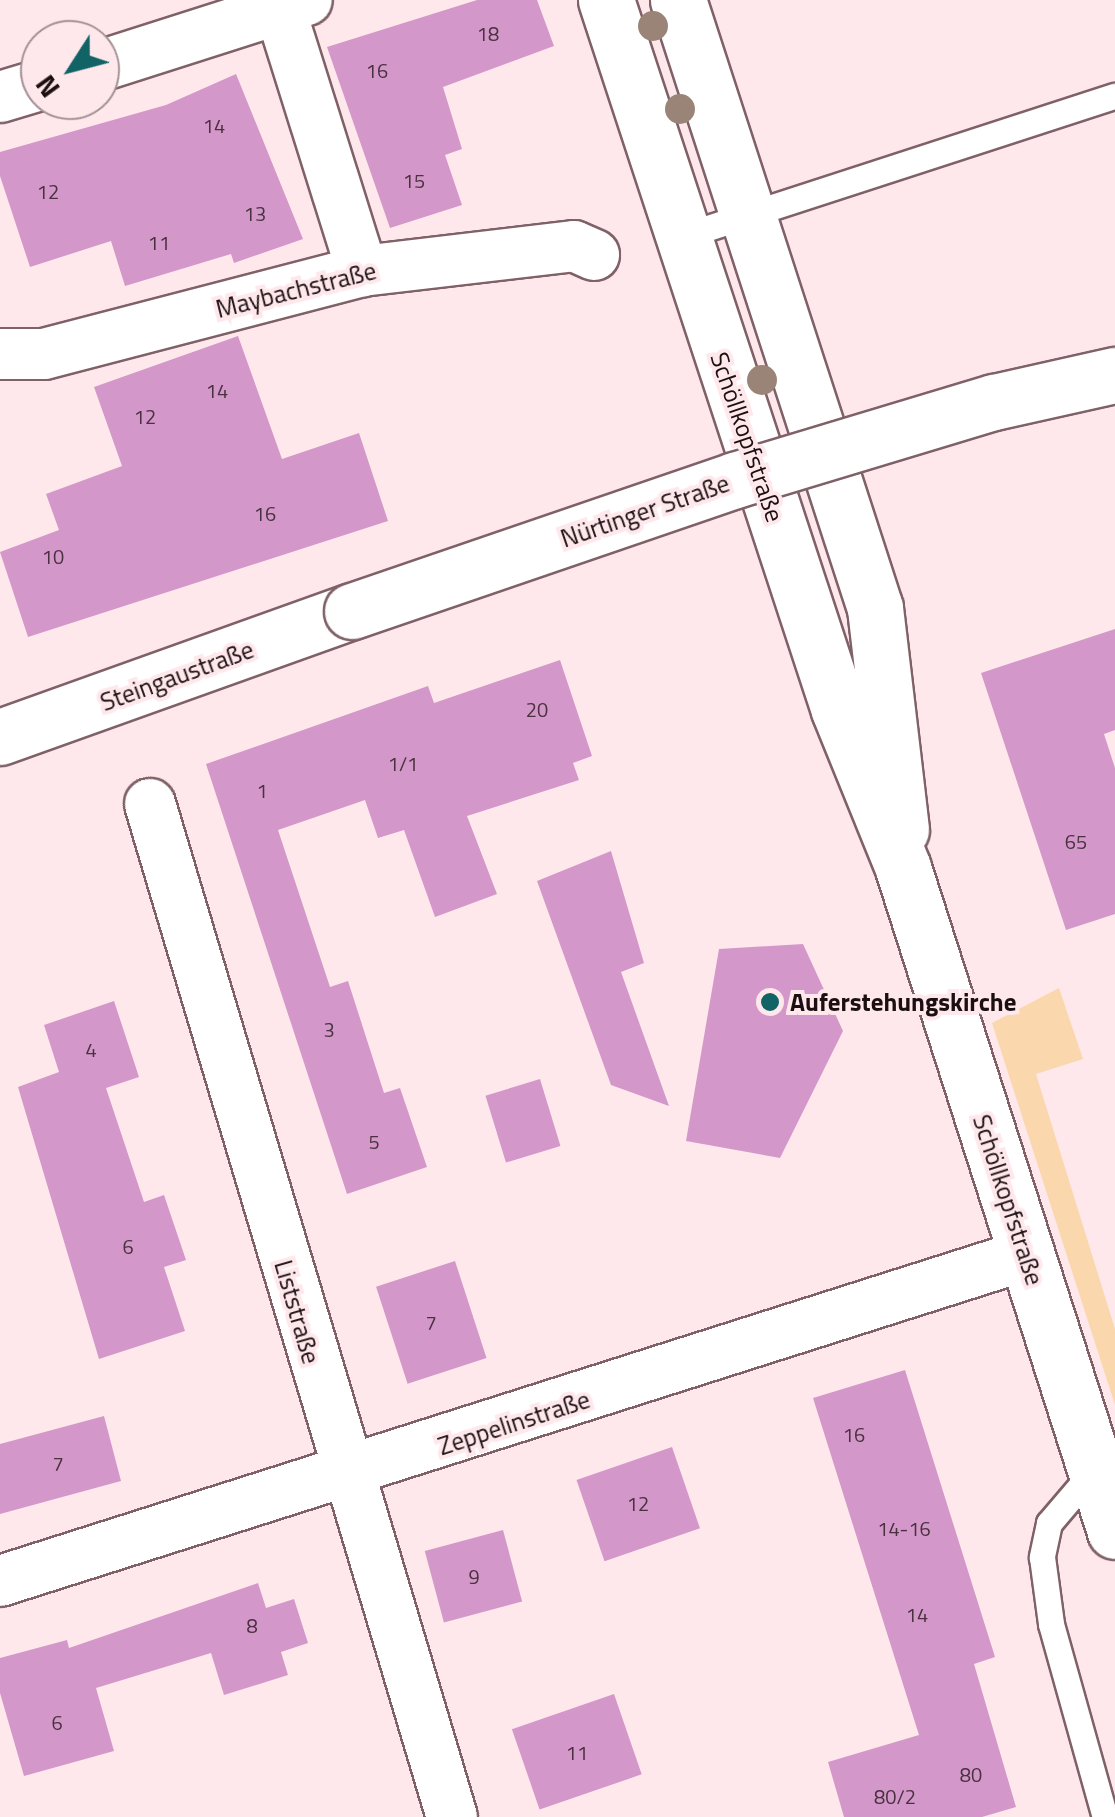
<!DOCTYPE html>
<html>
<head>
<meta charset="utf-8">
<style>
	body { margin:0 }
	#map { position:relative; width:1115px; height:1817px; overflow:hidden; background:#fee8ec; font-family:"Titillium Web",sans-serif }
	div>[style] { position:absolute }
	.green>* { inset:0; background:#fad7ac }
	.building>* { inset:0; background:#d398c9; transform-origin:0 0 }
	.roads { filter:drop-shadow(2px 0 #7f6167) drop-shadow(-2px 0 #7f6167) drop-shadow(0 2px #7f6167) drop-shadow(0 -2px #7f6167) }
	.service>* { height:25px; margin:-12.5px; padding:0 12.5px; transform-origin:12.5px; border-radius:12.5px; background:#fff }
	.minor>* { height:50px; margin:-25px; padding:0 25px; transform-origin:25px; border-radius:25px; background:#fff }
	.secondary>* { height:55px; margin:-27.5px; padding:0 27.5px; transform-origin:27.5px; border-radius:27.5px; background:#fff }
	.bridges { filter:drop-shadow(2px 0 #7f6167) drop-shadow(-2px 0 #7f6167) drop-shadow(0 2px #7f6167) drop-shadow(0 -2px #7f6167) }
	.secondary-bridge>* { height:55px; margin:-27.5px; padding:0 27.5px; transform-origin:27.5px; border-radius:27.5px; background:#fff }
	.trees>* { width:30px; height:30px; margin:-15px; border-radius:50%; background:#998477 }
	.dots>* { width:28px; height:28px; translate:-50% -50%; box-sizing:border-box; border:5px solid #fee8ec; border-radius:50% }
	span { translate:-50% -50%; white-space:nowrap; text-align:center; line-height:1.15; -webkit-text-stroke:8px #fee8ec; paint-order:stroke }
	.number-label { font-size:20px; color:#49313f }
	.number-label span { -webkit-text-stroke-width:0 }
	.street-label { font-size:25px; color:#1b0f11 }
	.poi-label { font-size:25px; color:#1b0f11; font-weight:700 }
	.left { translate:0 -50%; text-align:left }
	.north { position:absolute; left:20px; top:20px; width:100px; height:100px; box-sizing:border-box; background:#fee8ec; border:2px solid #a39194; border-radius:50%; rotate:234deg; font-size:28px; font-weight:700; line-height:40px; text-align:center; color:#1b0f11 }
	.north::after { content:''; display:block; margin:auto; width:35px; height:45px; background:#126366; clip-path:polygon(50% 0,100% 100%,50% 72%,0 100%) }
</style>
</head>
<body>
<div id="map">
	<div class="green">
		<i style="clip-path:polygon(1059px 988px,1083px 1059px,1036px 1074px,1115px 1329px,1115px 1405px,992px 1023px)"></i>
	</div>
	<div class="building">
		<i style="clip-path:polygon(477px 0,537px 0,554px 46px,443px 87px,462px 149px,445px 155px,462px 205px,390px 228px,327px 47px)"></i>
		<i style="clip-path:polygon(236px 74px,303px 239px,234px 263px,231px 254px,125px 286px,111px 241px,30px 267px,0 176px,0 152px,166px 105px)"></i>
		<i style="clip-path:polygon(238px 336px,282px 459px,359px 433px,388px 521px,28px 637px,0 552px,59px 530px,46px 494px,122px 466px,94px 387px)"></i>
		<i style="clip-path:polygon(1115px 629px,1115px 730px,1104px 734px,1115px 768px,1115px 914px,1066px 930px,981px 673px)"></i>
		<i style="clip-path:polygon(560px 660px,592px 756px,573px 763px,579px 780px,467px 816px,497px 894px,435px 917px,404px 830px,378px 838px,365px 800px,278px 830px,330px 987px,348px 981px,384px 1093px,400px 1088px,427px 1167px,347px 1194px,206px 764px,428px 686px,434px 703px)"></i>
		<i style="clip-path:polygon(611px 851px,644px 963px,621px 972px,669px 1106px,611px 1085px,537px 881px)"></i>
		<i style="clip-path:polygon(803px 944px,843px 1031px,780px 1158px,686px 1141px,719px 949px)"></i>
		<i style="clip-path:polygon(114px 1001px,139px 1077px,106px 1088px,144px 1202px,164px 1195px,186px 1260px,164px 1267px,185px 1331px,99px 1359px,18px 1087px,59px 1072px,44px 1025px)"></i>
		<i style="left:540px;top:1079px;width:70px;height:57px;rotate:73deg"></i>
		<i style="left:455px;top:1261px;width:102px;height:83px;rotate:72deg"></i>
		<i style="clip-path:polygon(905px 1370px,995px 1657px,974px 1664px,1016px 1807px,982px 1817px,844px 1817px,828px 1762px,919px 1735px,813px 1398px)"></i>
		<i style="clip-path:polygon(104px 1416px,121px 1481px,0 1514px,0 1444px)"></i>
		<i style="left:672px;top:1447px;width:86px;height:101px;rotate:71deg"></i>
		<i style="left:503px;top:1530px;width:74px;height:81px;rotate:75deg"></i>
		<i style="clip-path:polygon(258px 1583px,266px 1608px,294px 1599px,308px 1643px,281px 1652px,288px 1675px,224px 1695px,211px 1653px,96px 1688px,114px 1751px,24px 1776px,0 1693px,0 1658px,67px 1640px,69px 1648px)"></i>
		<i style="left:614px;top:1694px;width:85px;height:108px;rotate:71deg"></i>
	</div>
	<div class="roads">
		<div class="service">
			<i style="left:680px;top:237px;width:457px;rotate:-18deg"></i>
			<i style="left:1095px;top:1469px;width:71px;rotate:130.4deg"></i>
			<i style="left:1049px;top:1523px;width:35px;rotate:102deg"></i>
			<i style="left:1042px;top:1557px;width:68px;rotate:82.3deg"></i>
			<i style="left:1051px;top:1624px;width:200px;rotate:74.4deg"></i>
		</div>
		<div class="minor">
			<i style="left:280px;top:9px;width:275px;rotate:72.6deg"></i>
			<i style="left:100px;top:66px;width:217px;rotate:-17.7deg"></i>
			<i style="left:0;top:97px;width:42px;rotate:-16.7deg"></i>
			<i style="left:0;top:354px;width:44px"></i>
			<i style="left:44px;top:354px;width:329px;rotate:-14.6deg"></i>
			<i style="left:362px;top:271px;width:213px;rotate:-6.7deg"></i>
			<i style="left:574px;top:246px;width:22px;rotate:24deg"></i>
			<i style="left:150px;top:804px;width:1057px;rotate:73.4deg"></i>
			<i style="left:0;top:1581px;width:1077px;rotate:-17.63deg"></i>
		</div>
		<div class="secondary">
			<i style="left:606px;top:0;width:747px;rotate:71.83deg"></i>
			<i style="left:839px;top:710px;width:170px;rotate:67.9deg"></i>
			<i style="left:903px;top:868px;width:696px;rotate:72.27deg"></i>
			<i style="left:678px;top:0;width:639px;rotate:72.05deg"></i>
			<i style="left:875px;top:608px;width:223px;rotate:83.3deg"></i>
			<i style="left:0;top:737px;width:374px;rotate:-19.7deg"></i>
		</div>
	</div>
	<div class="bridges">
		<div class="secondary-bridge">
			<i style="left:352px;top:611px;width:405px;rotate:-18.9deg"></i>
			<i style="left:735px;top:480px;width:270px;rotate:-16.8deg"></i>
			<i style="left:994px;top:402px;width:124px;rotate:-12.6deg"></i>
		</div>
	</div>
	<div class="trees">
		<i style="left:653px;top:26px"></i>
		<i style="left:680px;top:109px"></i>
		<i style="left:762px;top:380px"></i>
	</div>
	<div class="dots">
		<i style="left:770px;top:1002px;background:#126366"></i>
	</div>
	<div class="number-label">
		<span style="left:488px;top:33px">18</span>
		<span style="left:377px;top:70px">16</span>
		<span style="left:214px;top:125px">14</span>
		<span style="left:414px;top:180px">15</span>
		<span style="left:48px;top:191px">12</span>
		<span style="left:255px;top:213px">13</span>
		<span style="left:159px;top:242px">11</span>
		<span style="left:217px;top:390px">14</span>
		<span style="left:145px;top:416px">12</span>
		<span style="left:265px;top:513px">16</span>
		<span style="left:53px;top:556px">10</span>
		<span style="left:537px;top:709px">20</span>
		<span style="left:403px;top:763px">1/1</span>
		<span style="left:262px;top:790px">1</span>
		<span style="left:1076px;top:841px">65</span>
		<span style="left:329px;top:1029px">3</span>
		<span style="left:91px;top:1049px">4</span>
		<span style="left:374px;top:1141px">5</span>
		<span style="left:128px;top:1246px">6</span>
		<span style="left:431px;top:1322px">7</span>
		<span style="left:854px;top:1434px">16</span>
		<span style="left:58px;top:1463px">7</span>
		<span style="left:638px;top:1503px">12</span>
		<span style="left:904px;top:1528px">14-16</span>
		<span style="left:474px;top:1576px">9</span>
		<span style="left:917px;top:1614px">14</span>
		<span style="left:252px;top:1625px">8</span>
		<span style="left:57px;top:1722px">6</span>
		<span style="left:577px;top:1752px">11</span>
		<span style="left:971px;top:1774px">80</span>
		<span style="left:895px;top:1796px">80/2</span>
	</div>
	<div class="street-label">
		<span style="left:296px;top:290px;rotate:-14deg">Maybachstraße</span>
		<span style="left:747px;top:437px;rotate:71deg">Schöllkopfstraße</span>
		<span style="left:645px;top:511px;rotate:-19deg">Nürtinger Straße</span>
		<span style="left:177px;top:676px;rotate:-20deg">Steingaustraße</span>
		<span style="left:1008px;top:1200px;rotate:72deg">Schöllkopfstraße</span>
		<span style="left:297px;top:1312px;rotate:74deg">Liststraße</span>
		<span style="left:514px;top:1423px;rotate:-18deg">Zeppelinstraße</span>
	</div>
	<div class="poi-label">
		<span class="left" style="left:790px;top:1002px">Auferstehungskirche</span>
	</div>
	<div class="north">N</div>
</div>
</body>
</html>
